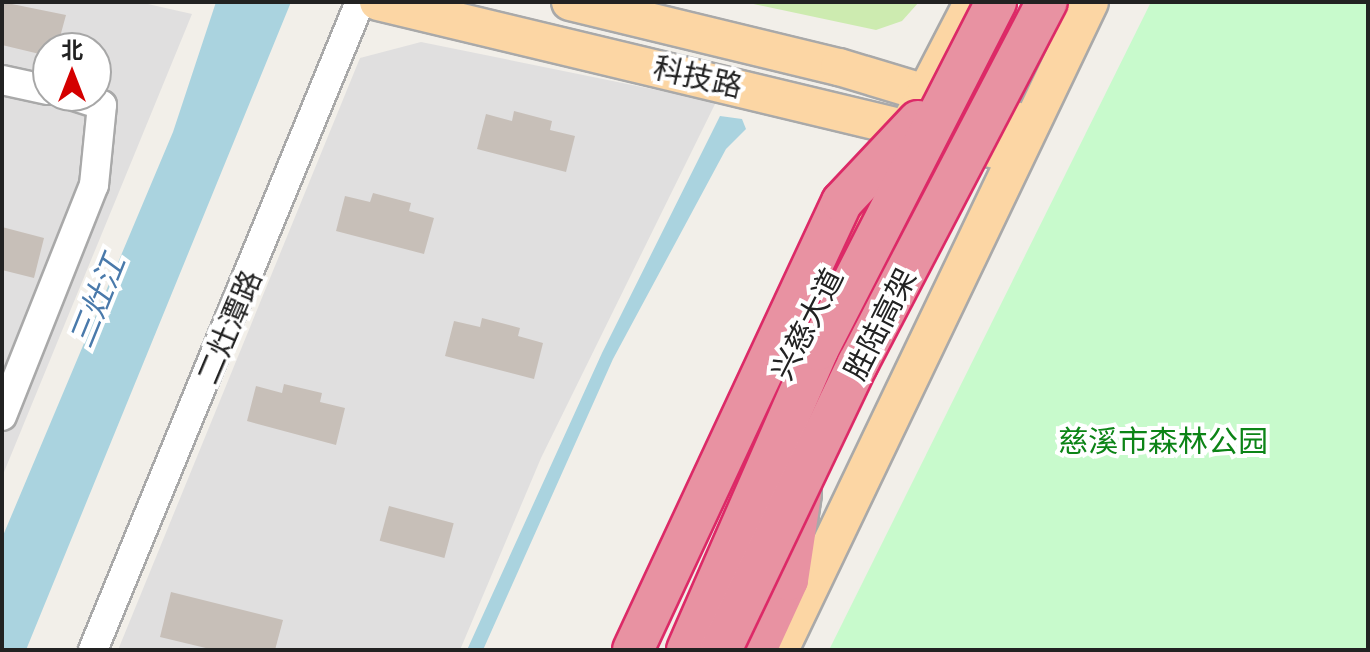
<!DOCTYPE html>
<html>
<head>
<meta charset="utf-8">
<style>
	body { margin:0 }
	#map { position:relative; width:1370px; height:652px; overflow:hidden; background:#f2efe9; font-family:"Titillium Web","Noto Sans SC",sans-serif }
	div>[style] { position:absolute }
	.residential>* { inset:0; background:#e0dfdf }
	.grass>* { inset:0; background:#cdebb0 }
	.park>* { inset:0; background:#c8facc }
	.water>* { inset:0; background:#aad3df }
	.building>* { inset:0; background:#c7bfb8; transform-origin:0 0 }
	.roads { filter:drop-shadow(2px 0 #a9a9a9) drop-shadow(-2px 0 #a9a9a9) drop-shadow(0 2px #a9a9a9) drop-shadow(0 -2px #a9a9a9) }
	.minor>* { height:28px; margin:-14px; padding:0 14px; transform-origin:14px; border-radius:14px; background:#fff }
	.major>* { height:36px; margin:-18px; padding:0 18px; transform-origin:18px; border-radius:18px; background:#fcd6a4 }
	.highway>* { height:40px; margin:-20px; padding:0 20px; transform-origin:20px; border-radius:20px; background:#e892a2 }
	.bridges { filter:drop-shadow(2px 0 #dc2a67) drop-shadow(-2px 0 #dc2a67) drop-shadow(0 2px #dc2a67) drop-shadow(0 -2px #dc2a67) }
	.highway-bridge>* { height:40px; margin:-20px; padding:0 20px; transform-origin:20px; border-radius:20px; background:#e892a2 }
	span { translate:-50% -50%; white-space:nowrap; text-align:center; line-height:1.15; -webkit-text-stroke:8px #fff; paint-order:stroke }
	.street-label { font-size:30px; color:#222 }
	.park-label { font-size:30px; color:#0c8416 }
	.water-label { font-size:32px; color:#4a7aab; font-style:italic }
	.frame { position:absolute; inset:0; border:4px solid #222; pointer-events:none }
	.north { position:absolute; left:32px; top:32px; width:80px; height:80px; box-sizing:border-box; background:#fff; border:2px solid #a7a7a7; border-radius:50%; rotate:0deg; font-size:22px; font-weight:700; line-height:32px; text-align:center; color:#222 }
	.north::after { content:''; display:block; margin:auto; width:28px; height:36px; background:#d40000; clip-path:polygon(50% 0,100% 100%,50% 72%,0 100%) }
</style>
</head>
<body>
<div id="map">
	<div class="residential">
		<i style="clip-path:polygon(evenodd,2px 2px,139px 2px,192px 14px,2px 477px,2px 2px,48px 48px,96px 48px,96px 96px,48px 96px,48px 48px)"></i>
		<i style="clip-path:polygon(421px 42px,716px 102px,541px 458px,460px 650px,118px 650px,360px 58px)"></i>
	</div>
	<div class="grass">
		<i style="clip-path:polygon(744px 2px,919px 2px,902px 21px,876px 30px)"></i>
	</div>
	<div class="park">
		<i style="clip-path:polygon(1151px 2px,1368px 2px,1368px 650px,829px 650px)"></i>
	</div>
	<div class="water">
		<i style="clip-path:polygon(216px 2px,291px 2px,26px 650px,2px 650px,2px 538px,173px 132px)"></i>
		<i style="clip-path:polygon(720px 116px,742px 119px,746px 129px,726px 149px,613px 359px,483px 650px,467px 650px,602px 353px)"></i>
	</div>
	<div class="building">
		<i style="clip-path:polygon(2px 2px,66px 15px,57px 48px,48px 48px,48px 56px,2px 45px)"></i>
		<i style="clip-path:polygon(514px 111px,552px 121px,550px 130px,575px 136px,566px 172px,477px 149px,486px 114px,512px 121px)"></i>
		<i style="clip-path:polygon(373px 193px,411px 203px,409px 211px,434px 218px,424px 254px,336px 231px,345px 196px,370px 202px)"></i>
		<i style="clip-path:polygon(2px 227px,44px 238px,34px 278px,2px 270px)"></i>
		<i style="clip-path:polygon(482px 318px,520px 328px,518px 336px,543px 343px,534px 379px,445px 356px,454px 321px,480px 327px)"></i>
		<i style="clip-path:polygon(284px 384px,322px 393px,320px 402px,345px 408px,336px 445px,247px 421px,256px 386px,282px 393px)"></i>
		<i style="left:389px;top:506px;width:67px;height:36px;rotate:15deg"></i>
		<i style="clip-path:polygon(171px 592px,283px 620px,275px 650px,214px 650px,160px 637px)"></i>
	</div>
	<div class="roads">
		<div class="minor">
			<i style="left:2px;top:80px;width:47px;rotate:12.3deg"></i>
			<i style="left:2px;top:416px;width:249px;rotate:-68.3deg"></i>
			<i style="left:94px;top:185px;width:80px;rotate:-84.3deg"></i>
			<i style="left:102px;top:105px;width:28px;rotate:-162deg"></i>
			<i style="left:93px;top:650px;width:701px;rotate:-67.61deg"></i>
		</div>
		<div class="major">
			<i style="left:378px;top:2px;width:639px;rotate:13.49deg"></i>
			<i style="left:570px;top:2px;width:277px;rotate:13.6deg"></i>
			<i style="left:839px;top:67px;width:187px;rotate:16.8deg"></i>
			<i style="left:797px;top:341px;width:382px;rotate:-62.6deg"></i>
			<i style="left:780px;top:650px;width:718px;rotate:-64.43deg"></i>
		</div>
		<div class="highway">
			<i style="left:756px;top:650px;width:77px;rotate:-65.4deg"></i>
			<i style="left:788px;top:580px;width:87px;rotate:-81.4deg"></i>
		</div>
	</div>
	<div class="bridges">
		<div class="highway-bridge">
			<i style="left:633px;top:650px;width:494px;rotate:-65deg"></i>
			<i style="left:842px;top:202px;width:111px;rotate:-46.8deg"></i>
			<i style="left:687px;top:650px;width:327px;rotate:-66.4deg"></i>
			<i style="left:818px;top:350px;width:391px;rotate:-62.9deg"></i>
			<i style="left:721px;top:650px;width:318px;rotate:-64.5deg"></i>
			<i style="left:858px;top:363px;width:407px;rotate:-62.4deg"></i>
		</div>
	</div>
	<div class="street-label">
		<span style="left:698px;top:77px;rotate:13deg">科技路</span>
		<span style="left:807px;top:324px;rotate:-63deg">兴慈大道</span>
		<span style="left:880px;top:324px;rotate:-63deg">胜陆高架</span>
		<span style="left:229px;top:327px;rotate:-67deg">二灶潭路</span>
	</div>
	<div class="park-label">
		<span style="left:1163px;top:441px">慈溪市森林公园</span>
	</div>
	<div class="water-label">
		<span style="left:97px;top:301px;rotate:-68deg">三灶江</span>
	</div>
	<div class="frame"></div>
	<div class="north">北</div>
</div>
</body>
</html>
